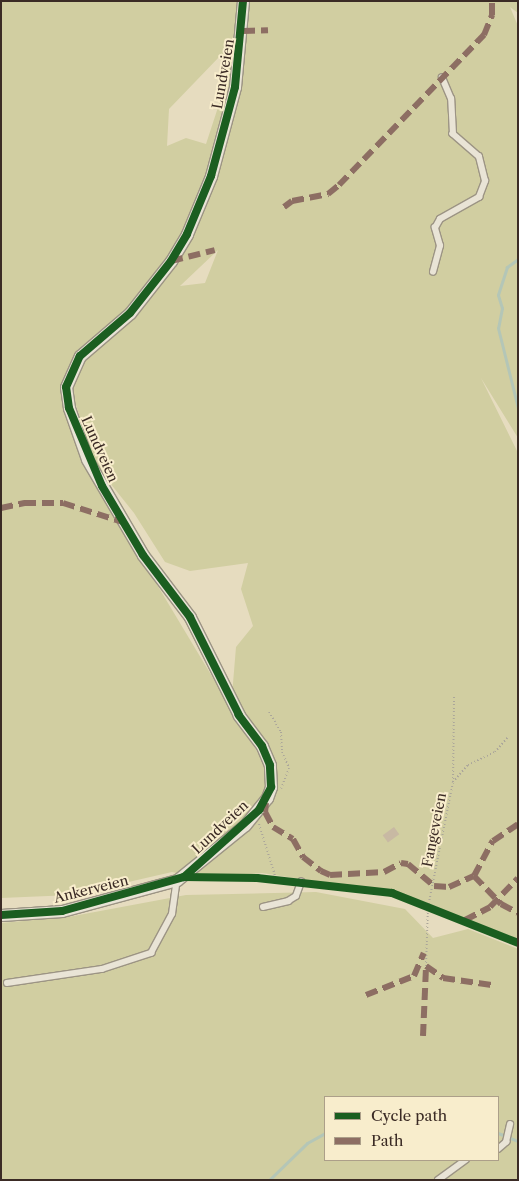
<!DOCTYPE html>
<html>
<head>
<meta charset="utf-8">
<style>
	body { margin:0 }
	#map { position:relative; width:519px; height:1181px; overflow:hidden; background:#e6dcbf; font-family:"Libre Caslon Text",serif }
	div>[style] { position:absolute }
	.green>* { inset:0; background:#d1cea1 }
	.stream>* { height:3px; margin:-1.5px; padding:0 1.5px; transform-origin:1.5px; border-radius:1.5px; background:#b4c6b7 }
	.building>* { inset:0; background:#c8b9a3; transform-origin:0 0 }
	.path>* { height:2px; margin-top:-1px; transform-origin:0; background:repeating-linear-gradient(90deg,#aba69a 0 1px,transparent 0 3.5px) }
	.roads { filter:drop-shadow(1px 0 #9c9484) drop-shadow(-1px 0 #9c9484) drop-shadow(0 1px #9c9484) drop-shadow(0 -1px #9c9484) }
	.lane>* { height:5.5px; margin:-2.75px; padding:0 2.75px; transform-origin:2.75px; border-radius:2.75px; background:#e9e4d6 }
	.street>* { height:11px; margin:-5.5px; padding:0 5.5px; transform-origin:5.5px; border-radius:5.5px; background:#e9e4d6 }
	.quiet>* { height:6px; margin-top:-3px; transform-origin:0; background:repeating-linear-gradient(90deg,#8d6e63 0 12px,transparent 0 18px) }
	.cycleway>* { height:8px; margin:-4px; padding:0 4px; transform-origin:4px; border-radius:4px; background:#1b5e20 }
	span { translate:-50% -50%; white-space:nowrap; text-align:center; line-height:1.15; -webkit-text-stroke:4px #f8edcc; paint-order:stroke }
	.street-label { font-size:14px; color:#3b2b25 }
	.frame { position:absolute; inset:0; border:2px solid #3b2b25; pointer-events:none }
	.legend { position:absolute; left:324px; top:1096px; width:175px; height:65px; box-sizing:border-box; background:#f8edcc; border:1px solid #ac9f89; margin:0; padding:6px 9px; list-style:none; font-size:15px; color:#3b2b25 }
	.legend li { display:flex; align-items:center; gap:10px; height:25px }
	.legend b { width:25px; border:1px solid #ac9f89 }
</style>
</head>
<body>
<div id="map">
	<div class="green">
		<i style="clip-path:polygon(evenodd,1px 1px,518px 1px,518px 13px,510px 7px,518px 26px,518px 438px,481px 378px,518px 453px,518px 939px,401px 895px,262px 873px,202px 879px,172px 872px,72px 895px,1px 898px,1px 1px,221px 55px,224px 89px,206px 144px,186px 138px,167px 146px,169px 109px,221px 55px,1px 1px,218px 250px,205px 283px,180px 286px,218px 250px,1px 1px,76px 405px,94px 463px,134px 513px,165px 562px,190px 571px,248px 563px,241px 589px,253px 626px,236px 647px,232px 695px,264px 763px,108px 503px,70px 407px,76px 405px)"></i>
		<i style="clip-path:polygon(evenodd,316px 892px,405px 909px,433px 938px,468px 929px,518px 949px,518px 1180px,1px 1180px,1px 923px,68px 917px,186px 895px,316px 892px,325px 1097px,498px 1097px,498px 1160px,325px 1160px,325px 1097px)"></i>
	</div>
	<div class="stream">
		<i style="left:518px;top:259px;width:14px;rotate:144deg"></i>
		<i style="left:507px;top:267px;width:29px;rotate:108deg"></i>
		<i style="left:498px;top:295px;width:14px;rotate:73deg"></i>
		<i style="left:502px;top:308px;width:20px;rotate:101deg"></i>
		<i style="left:498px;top:328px;width:82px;rotate:76deg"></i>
		<i style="left:498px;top:1133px;width:22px;rotate:22deg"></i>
		<i style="left:269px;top:1180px;width:53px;rotate:-44.2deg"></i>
		<i style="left:307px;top:1143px;width:21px;rotate:-29deg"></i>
	</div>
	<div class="building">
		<i style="left:394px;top:827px;width:9px;height:14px;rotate:54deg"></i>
	</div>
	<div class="path">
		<i style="left:269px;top:712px;width:23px;rotate:59deg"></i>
		<i style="left:281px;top:732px;width:20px;rotate:87deg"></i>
		<i style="left:282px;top:752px;width:17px;rotate:66deg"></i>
		<i style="left:289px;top:768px;width:22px;rotate:111deg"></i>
		<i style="left:453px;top:782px;width:23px;rotate:-49deg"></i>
		<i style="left:468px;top:765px;width:30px;rotate:-26deg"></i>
		<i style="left:495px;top:752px;width:20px;rotate:-49deg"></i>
		<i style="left:259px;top:824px;width:58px;rotate:72.8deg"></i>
		<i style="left:426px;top:966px;width:59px;rotate:-88.1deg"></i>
		<i style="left:428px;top:907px;width:127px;rotate:-78.7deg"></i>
		<i style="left:453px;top:782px;width:86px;rotate:-89.3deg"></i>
	</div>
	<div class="roads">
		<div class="lane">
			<i style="left:433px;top:272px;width:27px;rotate:-75deg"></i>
			<i style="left:440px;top:246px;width:19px;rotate:-106deg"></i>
			<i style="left:435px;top:228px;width:10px;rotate:-61deg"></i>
			<i style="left:440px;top:219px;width:45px;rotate:-29.4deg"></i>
			<i style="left:479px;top:197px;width:17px;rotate:-69deg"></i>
			<i style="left:485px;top:181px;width:25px;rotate:-104deg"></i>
			<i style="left:479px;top:157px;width:35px;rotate:-139deg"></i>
			<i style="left:453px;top:134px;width:35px;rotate:-93deg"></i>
			<i style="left:451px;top:99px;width:23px;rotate:-113deg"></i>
			<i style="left:263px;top:907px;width:26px;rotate:-13deg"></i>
			<i style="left:288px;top:901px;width:9px;rotate:-32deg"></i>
			<i style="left:296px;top:896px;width:15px;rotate:-70deg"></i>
			<i style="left:7px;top:983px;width:96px;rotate:-8.4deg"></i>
			<i style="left:102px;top:969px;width:52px;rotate:-18.1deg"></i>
			<i style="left:151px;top:953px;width:44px;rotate:-61.7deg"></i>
			<i style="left:172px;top:914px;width:34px;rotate:-82deg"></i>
			<i style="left:498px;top:1149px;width:11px;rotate:-41deg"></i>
			<i style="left:506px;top:1142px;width:18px;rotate:-77deg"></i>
			<i style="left:438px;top:1180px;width:34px;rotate:-36deg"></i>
		</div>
		<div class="street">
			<i style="left:1px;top:915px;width:61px;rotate:-3.8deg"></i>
			<i style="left:62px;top:911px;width:119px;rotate:-15.1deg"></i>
			<i style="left:177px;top:880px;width:87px;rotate:-39deg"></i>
			<i style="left:245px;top:825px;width:35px;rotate:-51deg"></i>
			<i style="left:267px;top:798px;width:12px;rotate:-70deg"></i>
			<i style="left:271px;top:787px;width:22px;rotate:-93deg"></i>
			<i style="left:270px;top:765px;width:21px;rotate:-113deg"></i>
			<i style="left:262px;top:746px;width:39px;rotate:-127deg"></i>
			<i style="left:239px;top:715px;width:110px;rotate:-116.6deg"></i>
			<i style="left:190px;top:617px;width:78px;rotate:-127.2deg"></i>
			<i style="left:143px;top:555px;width:111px;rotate:-120.3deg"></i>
			<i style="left:87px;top:459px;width:54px;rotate:-109.4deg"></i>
			<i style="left:69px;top:408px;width:21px;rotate:-98deg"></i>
			<i style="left:66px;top:387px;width:34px;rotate:-66deg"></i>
			<i style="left:80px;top:356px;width:66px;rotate:-40.7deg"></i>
			<i style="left:130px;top:313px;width:66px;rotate:-51.7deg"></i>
			<i style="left:171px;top:261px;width:31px;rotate:-59deg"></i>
			<i style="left:187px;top:234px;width:63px;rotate:-67.5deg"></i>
			<i style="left:211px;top:176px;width:92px;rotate:-74.9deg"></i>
			<i style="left:235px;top:87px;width:86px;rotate:-84.7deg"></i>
		</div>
	</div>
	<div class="quiet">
		<i style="left:243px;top:31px;width:25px;rotate:-2deg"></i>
		<i style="left:284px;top:207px;width:10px;rotate:-37deg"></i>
		<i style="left:292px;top:201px;width:37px;rotate:-11deg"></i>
		<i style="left:328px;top:194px;width:14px;rotate:-39deg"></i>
		<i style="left:339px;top:185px;width:209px;rotate:-46deg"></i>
		<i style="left:484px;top:35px;width:22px;rotate:-68deg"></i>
		<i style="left:492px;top:15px;width:14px;rotate:-90deg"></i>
		<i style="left:171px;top:261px;width:45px;rotate:-14deg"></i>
		<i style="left:1px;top:508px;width:24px;rotate:-12deg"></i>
		<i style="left:24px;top:503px;width:39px"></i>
		<i style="left:63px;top:503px;width:63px;rotate:17.6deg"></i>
		<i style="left:266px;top:803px;width:9px;rotate:96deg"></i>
		<i style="left:265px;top:812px;width:17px;rotate:62deg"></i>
		<i style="left:273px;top:827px;width:23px;rotate:31deg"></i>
		<i style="left:293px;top:839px;width:21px;rotate:61deg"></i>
		<i style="left:303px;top:857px;width:23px;rotate:38deg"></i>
		<i style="left:321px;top:871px;width:10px;rotate:24deg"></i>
		<i style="left:330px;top:875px;width:54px;rotate:-3.2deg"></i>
		<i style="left:384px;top:872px;width:19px;rotate:-28deg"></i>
		<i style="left:401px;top:863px;width:7px;rotate:8deg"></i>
		<i style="left:408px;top:864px;width:34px;rotate:40deg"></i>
		<i style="left:434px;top:886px;width:15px;rotate:4deg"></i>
		<i style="left:449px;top:887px;width:27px;rotate:-24deg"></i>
		<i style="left:474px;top:876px;width:39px;rotate:46deg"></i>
		<i style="left:501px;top:904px;width:19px;rotate:28deg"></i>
		<i style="left:474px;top:876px;width:40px;rotate:-62deg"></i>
		<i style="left:493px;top:841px;width:30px;rotate:-34deg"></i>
		<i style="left:465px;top:920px;width:28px;rotate:-27deg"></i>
		<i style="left:490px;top:907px;width:40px;rotate:-46deg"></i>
		<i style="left:426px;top:966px;width:21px;rotate:35deg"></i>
		<i style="left:443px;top:978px;width:49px;rotate:8.3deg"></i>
		<i style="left:366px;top:995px;width:52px;rotate:-21.6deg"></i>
		<i style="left:414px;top:976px;width:25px;rotate:-67deg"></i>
		<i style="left:423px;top:1036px;width:70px;rotate:-87.5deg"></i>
	</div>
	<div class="cycleway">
		<i style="left:184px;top:877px;width:101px;rotate:-41.8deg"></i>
		<i style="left:259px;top:810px;width:26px;rotate:-62deg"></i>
		<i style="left:271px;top:787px;width:22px;rotate:-93deg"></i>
		<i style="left:270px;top:765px;width:21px;rotate:-113deg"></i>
		<i style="left:262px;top:746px;width:39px;rotate:-127deg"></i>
		<i style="left:239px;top:715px;width:110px;rotate:-116.6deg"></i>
		<i style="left:190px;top:617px;width:78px;rotate:-127.2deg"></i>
		<i style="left:143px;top:555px;width:80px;rotate:-120.7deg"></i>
		<i style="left:102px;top:486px;width:85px;rotate:-112.9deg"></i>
		<i style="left:69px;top:408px;width:21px;rotate:-98deg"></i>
		<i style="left:66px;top:387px;width:34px;rotate:-66deg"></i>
		<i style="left:80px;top:356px;width:66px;rotate:-40.7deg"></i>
		<i style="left:130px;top:313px;width:66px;rotate:-51.7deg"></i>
		<i style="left:171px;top:261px;width:31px;rotate:-59deg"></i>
		<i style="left:187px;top:234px;width:63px;rotate:-67.5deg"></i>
		<i style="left:211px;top:176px;width:92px;rotate:-74.9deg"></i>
		<i style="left:235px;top:87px;width:86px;rotate:-84.7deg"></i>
		<i style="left:1px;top:915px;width:61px;rotate:-3.8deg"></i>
		<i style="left:62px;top:911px;width:127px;rotate:-15.6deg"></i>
		<i style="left:184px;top:877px;width:73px;rotate:0.8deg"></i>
		<i style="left:257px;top:878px;width:136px;rotate:6.3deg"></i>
		<i style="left:392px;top:893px;width:136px;rotate:21.6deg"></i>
	</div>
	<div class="street-label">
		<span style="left:223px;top:74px;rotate:-80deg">Lundveien</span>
		<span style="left:100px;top:449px;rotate:66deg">Lundveien</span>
		<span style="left:220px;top:827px;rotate:-43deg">Lundveien</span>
		<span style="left:434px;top:830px;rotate:-79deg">Fangeveien</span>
		<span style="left:91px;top:889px;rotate:-14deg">Ankerveien</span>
	</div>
	<div class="frame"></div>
	<ul class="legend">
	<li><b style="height:6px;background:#1b5e20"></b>Cycle path</li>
	<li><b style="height:6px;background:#8d6e63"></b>Path</li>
	</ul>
</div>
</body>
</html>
